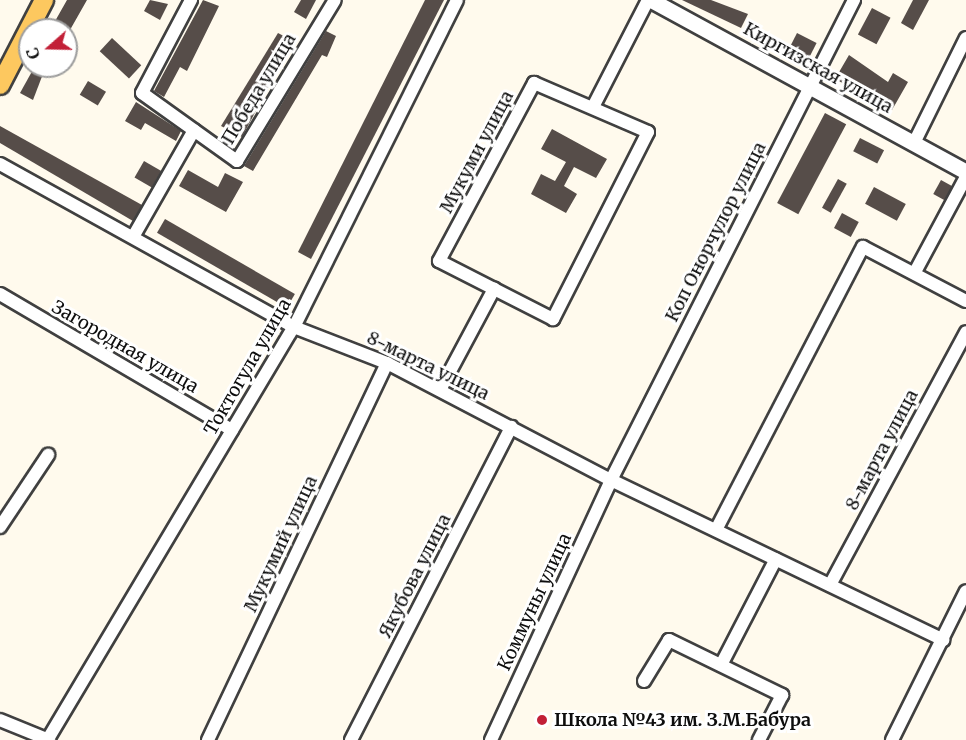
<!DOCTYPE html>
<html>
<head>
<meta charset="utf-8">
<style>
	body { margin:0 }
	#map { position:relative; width:966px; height:740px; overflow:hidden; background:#fffaed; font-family:Merriweather,serif }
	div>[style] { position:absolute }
	.building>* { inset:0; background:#564d49; transform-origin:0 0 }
	.roads { filter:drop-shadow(2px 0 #404040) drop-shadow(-2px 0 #404040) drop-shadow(0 2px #404040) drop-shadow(0 -2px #404040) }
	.minor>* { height:12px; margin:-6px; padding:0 6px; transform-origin:6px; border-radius:6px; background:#fff }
	.tertiary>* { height:15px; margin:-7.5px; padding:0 7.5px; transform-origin:7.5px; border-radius:7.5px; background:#fff }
	.primary>* { height:18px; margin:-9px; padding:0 9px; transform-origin:9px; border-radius:9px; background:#fdc85f }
	.dots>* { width:16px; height:16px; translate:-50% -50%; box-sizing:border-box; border:3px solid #fff; border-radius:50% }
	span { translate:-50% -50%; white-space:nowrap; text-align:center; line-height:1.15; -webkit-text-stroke:6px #fff; paint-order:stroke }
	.street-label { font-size:18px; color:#0d0d0d }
	.poi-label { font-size:18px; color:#0d0d0d; font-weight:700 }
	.left { translate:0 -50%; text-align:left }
	.north { position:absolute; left:18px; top:18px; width:60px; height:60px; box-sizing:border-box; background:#fff; border:2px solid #9e9e9e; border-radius:50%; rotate:250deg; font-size:16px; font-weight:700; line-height:24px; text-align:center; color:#0d0d0d }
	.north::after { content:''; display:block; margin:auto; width:21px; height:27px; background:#c22037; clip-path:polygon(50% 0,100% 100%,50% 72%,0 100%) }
</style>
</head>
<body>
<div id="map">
	<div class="building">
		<i style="clip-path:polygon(67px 0,87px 0,66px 37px,66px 30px,50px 30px)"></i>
		<i style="clip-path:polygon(150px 0,168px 4px,160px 20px,144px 11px)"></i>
		<i style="clip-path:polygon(203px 0,219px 6px,187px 71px,180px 67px,164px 97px,154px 91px)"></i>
		<i style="clip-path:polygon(301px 0,316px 0,306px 19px,294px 12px)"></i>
		<i style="clip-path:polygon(425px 0,444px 0,311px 259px,298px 252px)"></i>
		<i style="clip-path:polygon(682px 0,711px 0,748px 14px,741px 28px)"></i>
		<i style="clip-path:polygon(913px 0,929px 0,913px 30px,901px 23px)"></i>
		<i style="left:872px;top:8px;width:21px;height:30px;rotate:28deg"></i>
		<i style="clip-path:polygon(326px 31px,336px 36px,327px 57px,322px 55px,253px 171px,244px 166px)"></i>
		<i style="clip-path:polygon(278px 33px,293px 41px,242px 137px,221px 126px)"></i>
		<i style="left:797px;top:33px;width:22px;height:21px;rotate:27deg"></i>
		<i style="left:112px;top:38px;width:40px;height:18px;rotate:43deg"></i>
		<i style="clip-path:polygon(849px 55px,888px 82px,893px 73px,908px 82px,892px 110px,835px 79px)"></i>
		<i style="clip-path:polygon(35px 66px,46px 66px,33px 100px,20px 93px)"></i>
		<i style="left:88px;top:81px;width:21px;height:16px;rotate:31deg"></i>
		<i style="clip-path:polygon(136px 102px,181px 131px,176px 141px,145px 123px,141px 130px,125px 121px)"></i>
		<i style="left:825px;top:113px;width:24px;height:102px;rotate:28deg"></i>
		<i style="clip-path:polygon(0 126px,142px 205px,133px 221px,0 143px)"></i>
		<i style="clip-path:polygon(552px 129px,607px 159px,596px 178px,574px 167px,564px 186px,577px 194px,566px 213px,531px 194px,541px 174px,555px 181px,566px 162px,541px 149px)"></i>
		<i style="left:860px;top:138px;width:27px;height:15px;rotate:27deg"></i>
		<i style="left:144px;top:161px;width:20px;height:19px;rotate:30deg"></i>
		<i style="clip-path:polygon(188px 170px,218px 187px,225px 173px,243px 182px,226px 212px,179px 186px)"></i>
		<i style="left:838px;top:179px;width:10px;height:33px;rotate:29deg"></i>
		<i style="left:941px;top:180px;width:13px;height:16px;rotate:29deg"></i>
		<i style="left:874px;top:187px;width:36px;height:19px;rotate:28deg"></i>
		<i style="left:842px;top:213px;width:19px;height:17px;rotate:28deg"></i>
		<i style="left:165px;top:219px;width:150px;height:16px;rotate:30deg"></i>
	</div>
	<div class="roads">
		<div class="minor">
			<i style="left:191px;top:0;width:105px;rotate:117.8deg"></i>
			<i style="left:142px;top:93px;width:117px;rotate:35.6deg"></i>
			<i style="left:237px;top:161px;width:188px;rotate:-58.7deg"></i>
			<i style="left:534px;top:83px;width:124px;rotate:23.3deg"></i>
			<i style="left:648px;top:132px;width:210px;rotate:116.9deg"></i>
			<i style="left:553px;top:319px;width:128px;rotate:-153deg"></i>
			<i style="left:439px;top:261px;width:202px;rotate:-61.9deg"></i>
			<i style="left:593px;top:107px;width:120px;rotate:-62.8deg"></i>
			<i style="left:914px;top:143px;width:117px;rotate:-63.7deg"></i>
			<i style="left:0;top:164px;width:336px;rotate:29deg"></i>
			<i style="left:294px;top:327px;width:100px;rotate:21.2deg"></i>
			<i style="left:387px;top:363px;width:253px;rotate:27.6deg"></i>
			<i style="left:611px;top:480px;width:369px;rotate:25.7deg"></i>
			<i style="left:133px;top:237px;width:123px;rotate:-60.3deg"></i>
			<i style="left:915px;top:272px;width:108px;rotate:-61.8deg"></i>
			<i style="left:0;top:294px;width:269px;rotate:30.4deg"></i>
			<i style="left:440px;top:390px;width:115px;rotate:-61.9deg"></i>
			<i style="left:0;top:527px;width:87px;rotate:-56.3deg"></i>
			<i style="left:716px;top:530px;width:319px;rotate:-62.6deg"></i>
			<i style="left:863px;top:247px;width:116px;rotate:27.7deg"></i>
			<i style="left:830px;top:585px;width:287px;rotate:-61.7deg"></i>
			<i style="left:721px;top:665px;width:119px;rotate:-62.6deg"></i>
			<i style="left:644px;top:681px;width:48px;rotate:-58.6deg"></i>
			<i style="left:669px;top:640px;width:126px;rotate:26deg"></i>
			<i style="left:782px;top:695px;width:51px;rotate:117.1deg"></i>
			<i style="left:0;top:720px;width:53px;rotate:22.2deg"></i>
			<i style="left:48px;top:739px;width:480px;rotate:-59.2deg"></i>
			<i style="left:294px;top:327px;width:365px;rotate:-63.5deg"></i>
			<i style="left:208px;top:740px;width:417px;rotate:-64.6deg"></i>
			<i style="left:351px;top:740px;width:352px;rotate:-62.9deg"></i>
			<i style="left:491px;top:740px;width:286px;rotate:-65.2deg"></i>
			<i style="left:611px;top:480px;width:538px;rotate:-63.15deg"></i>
			<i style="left:892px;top:740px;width:166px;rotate:-63.6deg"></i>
		</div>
		<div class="tertiary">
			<i style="left:651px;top:0;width:359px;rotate:28.6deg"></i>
		</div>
		<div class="primary">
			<i style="left:0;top:85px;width:96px;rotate:-62.6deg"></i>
		</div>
	</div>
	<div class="dots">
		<i style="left:542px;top:720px;background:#c22037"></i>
	</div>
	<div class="street-label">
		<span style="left:818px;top:68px;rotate:29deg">Киргизская улица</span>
		<span style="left:259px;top:89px;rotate:-59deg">Победа улица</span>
		<span style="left:477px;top:152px;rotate:-62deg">Мукуми улица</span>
		<span style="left:716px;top:232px;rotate:-63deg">Коп Онорчулор улица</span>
		<span style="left:125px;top:347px;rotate:30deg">Загородная улица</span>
		<span style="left:428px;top:366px;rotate:26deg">8-марта улица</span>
		<span style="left:248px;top:367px;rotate:-60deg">Токтогула улица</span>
		<span style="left:882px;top:450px;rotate:-62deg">8-марта улица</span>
		<span style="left:281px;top:544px;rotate:-65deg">Мукумий улица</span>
		<span style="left:415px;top:576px;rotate:-63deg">Якубова улица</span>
		<span style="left:535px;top:602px;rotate:-65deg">Коммуны улица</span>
	</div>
	<div class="poi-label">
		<span class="left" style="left:554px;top:720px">Школа №43 им. З.М.Бабура</span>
	</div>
	<div class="north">С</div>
</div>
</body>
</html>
